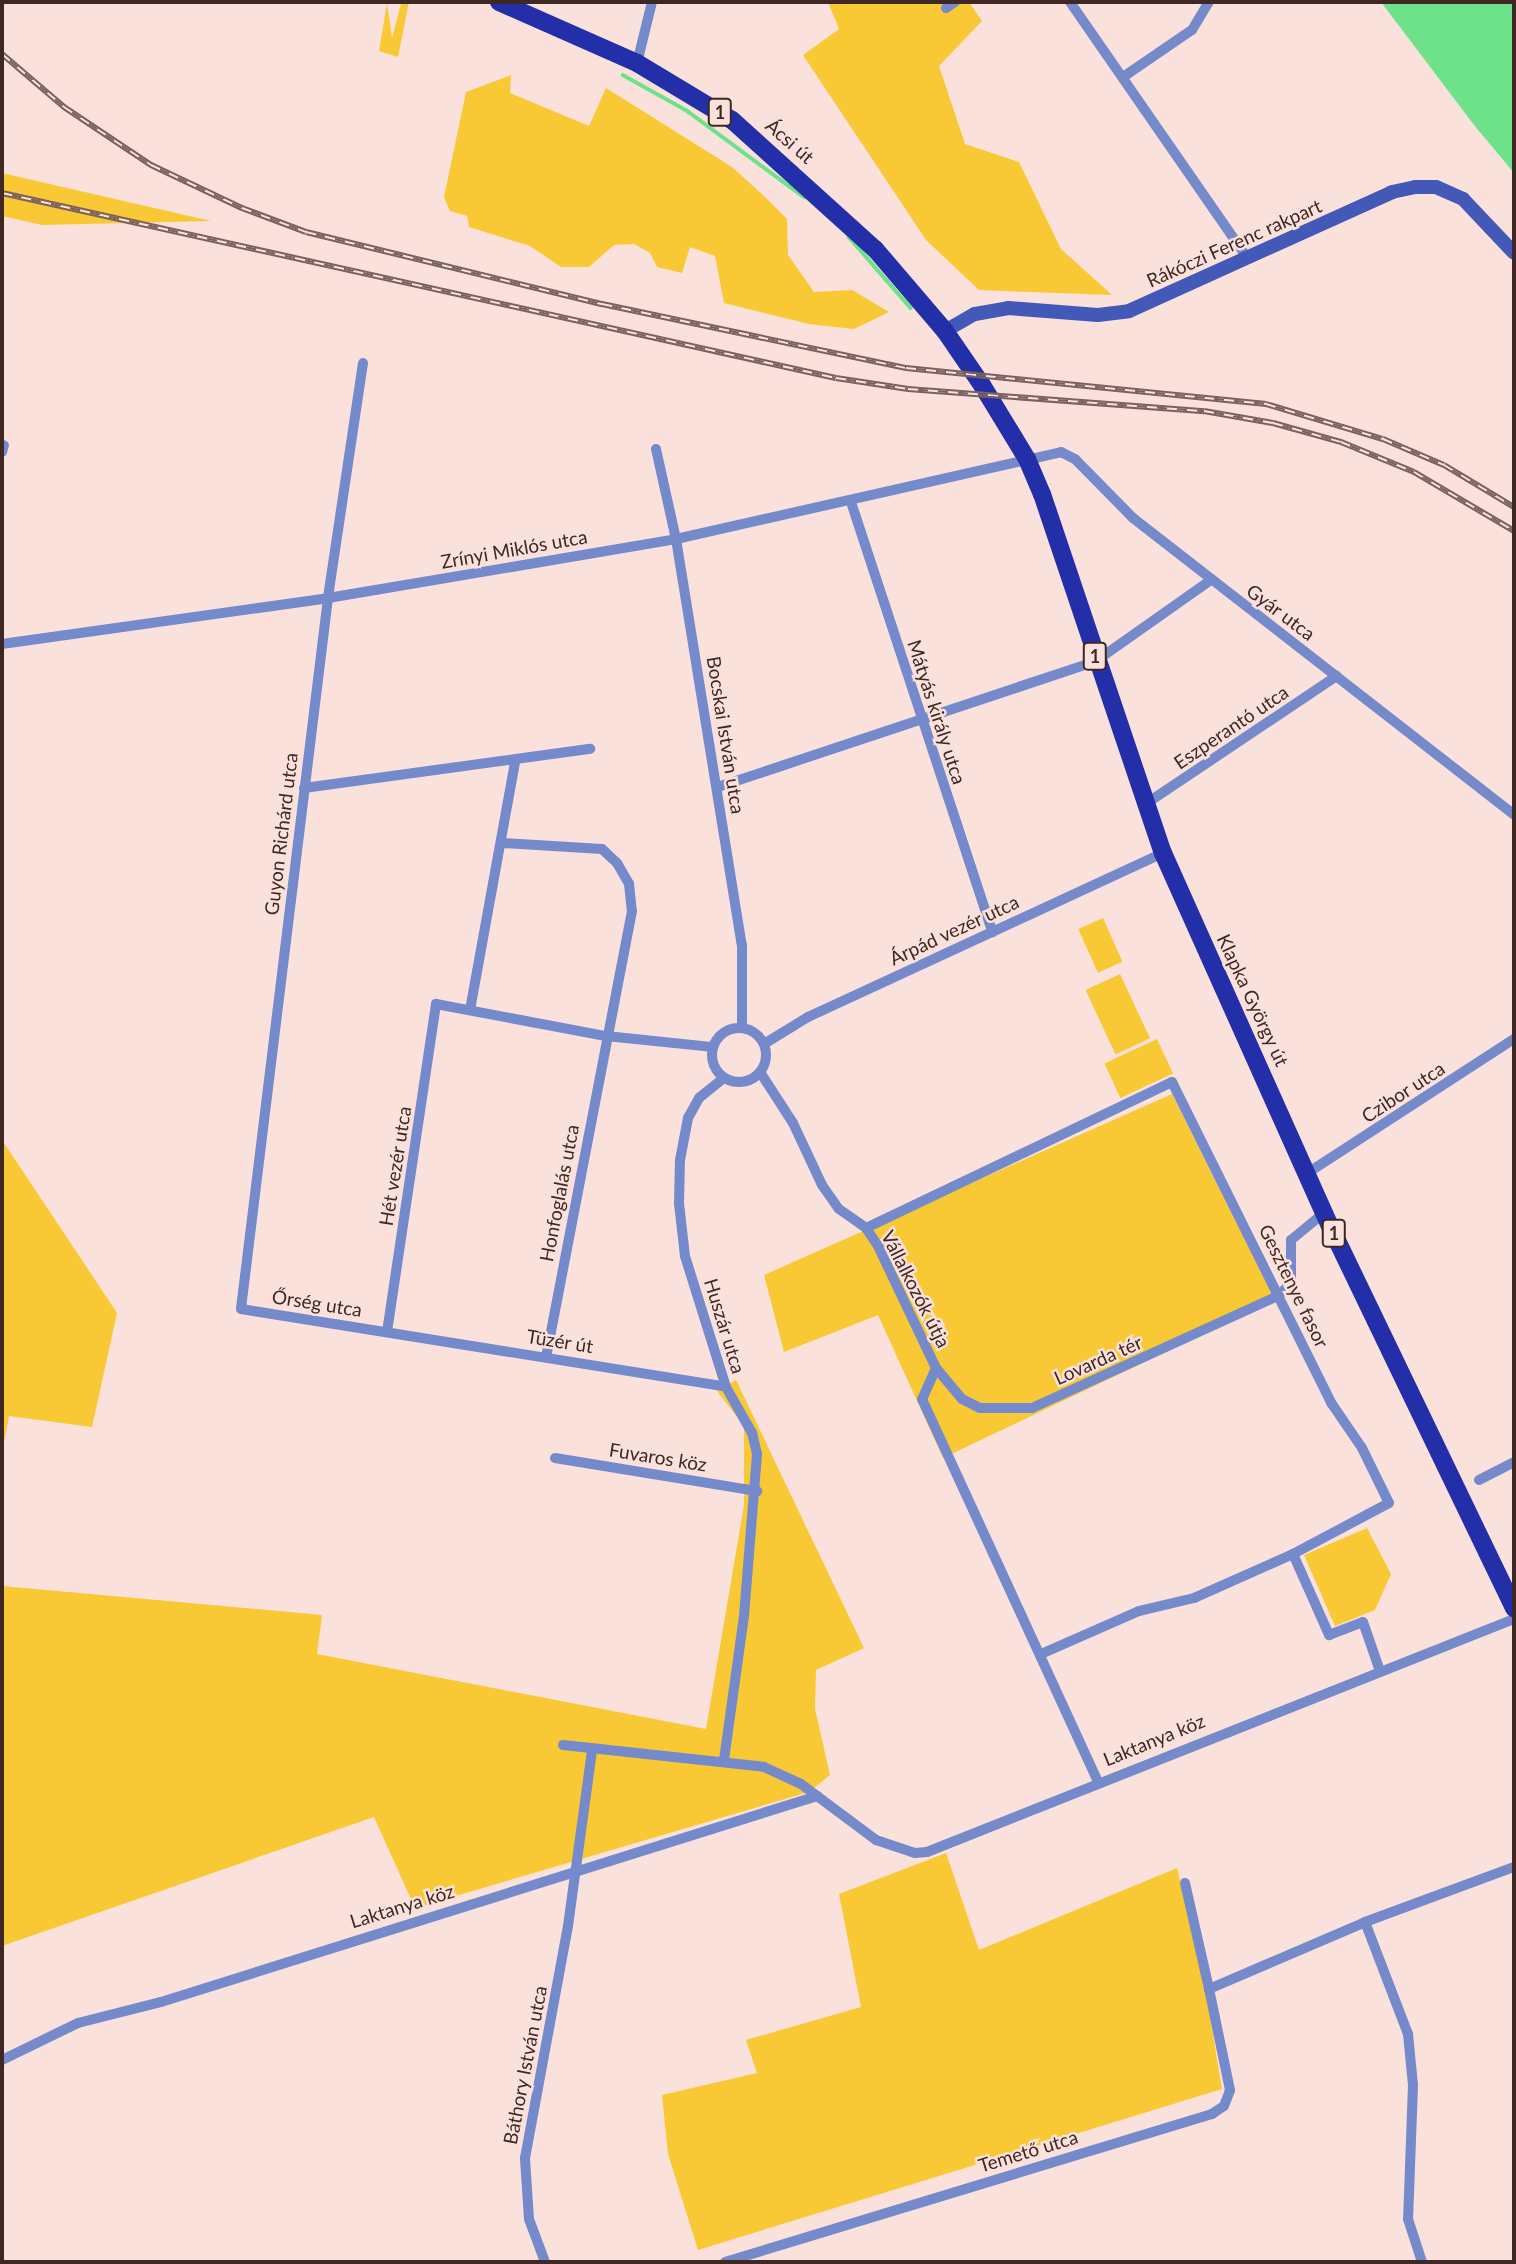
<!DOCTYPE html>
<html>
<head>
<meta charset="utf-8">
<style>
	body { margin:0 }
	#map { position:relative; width:1516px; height:2264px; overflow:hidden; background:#fbe1dc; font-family:Lato,sans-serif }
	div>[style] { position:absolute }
	.green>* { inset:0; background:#f8c935; transform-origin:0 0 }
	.water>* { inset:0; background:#6de28b }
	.stream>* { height:3.5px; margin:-1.75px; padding:0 1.75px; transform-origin:1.75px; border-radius:1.75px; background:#6de28b }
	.street>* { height:10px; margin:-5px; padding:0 5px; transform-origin:5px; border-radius:5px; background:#758acb }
	.street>.ring { margin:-5px; padding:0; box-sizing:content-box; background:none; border:10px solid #758acb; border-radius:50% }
	.secondary>* { height:14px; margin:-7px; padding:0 7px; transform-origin:7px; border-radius:7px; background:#4259b8 }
	.primary>* { height:18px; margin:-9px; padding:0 9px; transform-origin:9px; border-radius:9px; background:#232fa8 }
	.rail>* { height:6px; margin-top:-3px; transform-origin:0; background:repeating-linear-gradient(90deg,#fbe1dc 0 10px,#7a615d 0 20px); box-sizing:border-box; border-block:2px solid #7a615d }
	span { translate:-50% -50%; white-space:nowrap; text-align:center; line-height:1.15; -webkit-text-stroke:5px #fbe1dc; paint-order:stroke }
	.shield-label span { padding:2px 5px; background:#fbe1dc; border:2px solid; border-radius:5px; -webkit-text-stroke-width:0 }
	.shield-label { font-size:18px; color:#3f2723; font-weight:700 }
	.street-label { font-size:19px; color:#3f2723 }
	.frame { position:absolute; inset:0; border:4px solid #3f2723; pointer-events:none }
</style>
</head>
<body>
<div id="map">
	<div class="green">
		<i style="clip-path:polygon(409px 2px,398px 57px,379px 51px,387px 3px,392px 38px,401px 4px)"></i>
		<i style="clip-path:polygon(828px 2px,969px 2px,982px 21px,939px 66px,965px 144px,1019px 162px,1061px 249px,1112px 295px,979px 290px,926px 240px,803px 55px,839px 29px)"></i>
		<i style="clip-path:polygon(511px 75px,510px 93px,589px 126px,606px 88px,732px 167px,765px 197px,787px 219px,788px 255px,814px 292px,852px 290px,889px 312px,854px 329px,809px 324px,724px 303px,715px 256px,690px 247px,682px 273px,657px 267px,650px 253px,634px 244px,614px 245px,589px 267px,561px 267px,530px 246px,469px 227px,467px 216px,450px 211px,444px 197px,466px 92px)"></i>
		<i style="clip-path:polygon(2px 173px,211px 221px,42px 225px,2px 216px)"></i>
		<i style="left:1103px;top:918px;width:48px;height:27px;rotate:66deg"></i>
		<i style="left:1120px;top:974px;width:71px;height:38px;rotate:65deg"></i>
		<i style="left:1157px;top:1039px;width:38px;height:58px;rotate:65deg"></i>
		<i style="clip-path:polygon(1172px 1094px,1275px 1300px,943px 1458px,878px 1315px,784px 1352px,764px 1275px)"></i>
		<i style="clip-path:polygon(2px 1140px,117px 1313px,92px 1427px,9px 1416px,2px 1453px)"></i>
		<i style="clip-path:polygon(736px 1380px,864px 1648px,816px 1670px,815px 1709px,830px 1775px,809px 1792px,415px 1908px,374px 1817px,2px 1946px,2px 1586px,322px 1615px,317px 1654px,706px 1729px,744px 1505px,744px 1426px,717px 1391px)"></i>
		<i style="clip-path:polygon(1367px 1528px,1391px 1574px,1375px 1610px,1335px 1626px,1304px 1555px)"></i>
		<i style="clip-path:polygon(946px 1853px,979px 1950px,1177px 1868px,1204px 1980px,1222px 2089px,698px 2250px,668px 2154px,662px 2095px,757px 2073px,746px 2040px,861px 2007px,839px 1894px)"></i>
	</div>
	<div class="water">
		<i style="clip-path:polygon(1381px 2px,1514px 2px,1514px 173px,1474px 125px)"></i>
	</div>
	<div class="stream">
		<i style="left:623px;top:75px;width:72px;rotate:29.1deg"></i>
		<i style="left:686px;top:110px;width:147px;rotate:36.4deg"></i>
		<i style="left:849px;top:237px;width:94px;rotate:48.9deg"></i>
	</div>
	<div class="street">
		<i style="left:1070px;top:2px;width:311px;rotate:55.3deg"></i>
		<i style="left:946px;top:8px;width:11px;rotate:-34deg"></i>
		<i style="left:637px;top:63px;width:63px;rotate:-76.2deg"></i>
		<i style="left:1123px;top:77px;width:83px;rotate:-34.3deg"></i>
		<i style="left:1192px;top:30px;width:33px;rotate:-59deg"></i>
		<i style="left:363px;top:363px;width:238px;rotate:98.5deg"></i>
		<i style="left:328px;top:598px;width:716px;rotate:96.98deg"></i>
		<i style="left:241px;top:1309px;width:491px;rotate:9.1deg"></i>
		<i style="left:656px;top:449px;width:92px;rotate:77.5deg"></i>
		<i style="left:676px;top:539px;width:411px;rotate:80.8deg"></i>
		<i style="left:742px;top:945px;width:83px;rotate:90deg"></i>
		<i style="left:2px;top:452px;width:7px;rotate:-74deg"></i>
		<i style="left:851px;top:502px;width:453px;rotate:71.8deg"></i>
		<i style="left:2px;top:644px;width:329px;rotate:-8deg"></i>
		<i style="left:328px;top:598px;width:353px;rotate:-9.6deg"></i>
		<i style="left:676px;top:539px;width:395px;rotate:-12.7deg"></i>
		<i style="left:1061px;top:452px;width:16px;rotate:27deg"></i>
		<i style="left:1075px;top:459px;width:83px;rotate:45.5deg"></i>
		<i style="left:1133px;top:518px;width:483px;rotate:37.9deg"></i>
		<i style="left:718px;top:787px;width:398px;rotate:-18.4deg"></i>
		<i style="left:1096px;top:661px;width:141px;rotate:-35.2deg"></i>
		<i style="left:304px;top:788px;width:289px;rotate:-7.8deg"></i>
		<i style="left:1144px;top:805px;width:232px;rotate:-33.8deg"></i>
		<i style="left:502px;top:843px;width:100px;rotate:3.4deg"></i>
		<i style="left:602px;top:849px;width:21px;rotate:43deg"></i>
		<i style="left:617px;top:863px;width:24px;rotate:60deg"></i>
		<i style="left:629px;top:884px;width:27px;rotate:84deg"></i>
		<i style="left:632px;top:911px;width:453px;rotate:100.9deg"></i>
		<i style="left:470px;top:1010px;width:252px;rotate:-79.7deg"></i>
		<i class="ring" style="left:712px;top:1028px;width:44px;height:44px"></i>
		<i style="left:764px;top:1044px;width:52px;rotate:-31.5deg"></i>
		<i style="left:808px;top:1017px;width:391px;rotate:-24.8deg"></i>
		<i style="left:760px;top:1072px;width:61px;rotate:57.1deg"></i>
		<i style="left:793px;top:1123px;width:68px;rotate:64.9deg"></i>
		<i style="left:822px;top:1185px;width:29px;rotate:55deg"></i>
		<i style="left:839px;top:1209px;width:33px;rotate:35deg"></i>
		<i style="left:866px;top:1228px;width:22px;rotate:56deg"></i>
		<i style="left:878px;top:1246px;width:135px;rotate:64.6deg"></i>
		<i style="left:936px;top:1368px;width:40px;rotate:50deg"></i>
		<i style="left:962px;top:1399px;width:20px;rotate:27deg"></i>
		<i style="left:980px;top:1408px;width:52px"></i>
		<i style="left:1032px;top:1408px;width:273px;rotate:-24.5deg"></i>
		<i style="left:1280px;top:1295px;width:17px;rotate:-50deg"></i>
		<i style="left:1291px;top:1282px;width:42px;rotate:-90deg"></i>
		<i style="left:1291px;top:1240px;width:44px;rotate:-39.5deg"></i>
		<i style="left:1309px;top:1172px;width:244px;rotate:-33deg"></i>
		<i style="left:866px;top:1228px;width:339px;rotate:-25.5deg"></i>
		<i style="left:1172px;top:1082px;width:360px;rotate:63.6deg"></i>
		<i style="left:1332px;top:1404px;width:53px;rotate:55.7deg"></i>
		<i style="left:1362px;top:1448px;width:61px;rotate:63.9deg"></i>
		<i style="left:1389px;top:1503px;width:109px;rotate:152deg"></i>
		<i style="left:1293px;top:1554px;width:108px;rotate:156deg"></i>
		<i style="left:1194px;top:1598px;width:57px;rotate:166.7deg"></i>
		<i style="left:1139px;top:1611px;width:107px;rotate:156.3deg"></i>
		<i style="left:387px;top:1332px;width:332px;rotate:-81.5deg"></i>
		<i style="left:436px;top:1004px;width:173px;rotate:10.7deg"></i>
		<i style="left:606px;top:1036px;width:108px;rotate:5.9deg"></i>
		<i style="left:936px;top:1368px;width:34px;rotate:114deg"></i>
		<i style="left:922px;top:1399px;width:421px;rotate:65.3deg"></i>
		<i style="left:555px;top:1458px;width:205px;rotate:9.3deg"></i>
		<i style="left:1479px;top:1480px;width:39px;rotate:-27deg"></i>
		<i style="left:1293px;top:1554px;width:89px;rotate:66deg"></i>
		<i style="left:1329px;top:1635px;width:36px;rotate:-21deg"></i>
		<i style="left:1363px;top:1622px;width:52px;rotate:70.9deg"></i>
		<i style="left:563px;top:1745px;width:202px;rotate:6.2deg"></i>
		<i style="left:764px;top:1767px;width:41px;rotate:24.7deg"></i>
		<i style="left:801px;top:1784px;width:94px;rotate:36.7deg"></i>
		<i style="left:876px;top:1840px;width:41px;rotate:18.4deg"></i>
		<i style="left:915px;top:1853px;width:12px;rotate:-5deg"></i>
		<i style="left:927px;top:1852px;width:632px;rotate:-21.65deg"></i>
		<i style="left:724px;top:1760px;width:145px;rotate:-82.1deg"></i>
		<i style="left:744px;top:1616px;width:163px;rotate:-85.4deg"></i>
		<i style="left:757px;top:1454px;width:22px;rotate:-103deg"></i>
		<i style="left:752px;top:1433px;width:53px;rotate:-119.5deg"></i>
		<i style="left:726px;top:1387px;width:137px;rotate:-107.4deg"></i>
		<i style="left:685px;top:1256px;width:53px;rotate:-96.5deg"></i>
		<i style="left:679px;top:1203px;width:43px;rotate:-88.7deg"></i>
		<i style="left:680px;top:1160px;width:43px;rotate:-79.2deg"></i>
		<i style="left:688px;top:1118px;width:23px;rotate:-61deg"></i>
		<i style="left:699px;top:1098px;width:32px;rotate:-39deg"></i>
		<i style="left:1185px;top:1883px;width:109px;rotate:77.2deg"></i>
		<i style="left:1365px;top:1922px;width:120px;rotate:69deg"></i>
		<i style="left:1408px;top:2034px;width:51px;rotate:84.4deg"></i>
		<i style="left:1413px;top:2085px;width:134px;rotate:92.1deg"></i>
		<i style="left:1408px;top:2219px;width:45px;rotate:72deg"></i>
		<i style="left:2px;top:2060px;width:85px;rotate:-26deg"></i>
		<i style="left:78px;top:2023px;width:86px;rotate:-14.2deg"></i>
		<i style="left:161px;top:2002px;width:688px;rotate:-17.43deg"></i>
		<i style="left:545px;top:2262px;width:46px;rotate:-110.4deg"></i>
		<i style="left:529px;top:2219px;width:61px;rotate:-93.8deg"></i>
		<i style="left:525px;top:2158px;width:236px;rotate:-79.5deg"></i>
		<i style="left:568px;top:1926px;width:178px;rotate:-82.2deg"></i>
		<i style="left:725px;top:2262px;width:509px;rotate:-16.9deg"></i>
		<i style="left:1212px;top:2114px;width:14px;rotate:-34deg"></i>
		<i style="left:1224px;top:2106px;width:17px;rotate:-69deg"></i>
		<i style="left:1230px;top:2090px;width:103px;rotate:-101.7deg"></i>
		<i style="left:1209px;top:1989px;width:170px;rotate:-23.2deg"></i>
		<i style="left:1365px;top:1922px;width:159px;rotate:-20.3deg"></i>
	</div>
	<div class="secondary">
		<i style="left:945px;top:331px;width:34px;rotate:-30deg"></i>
		<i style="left:975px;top:314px;width:34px;rotate:-10deg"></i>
		<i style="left:1008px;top:308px;width:90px;rotate:4.4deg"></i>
		<i style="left:1098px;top:315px;width:31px;rotate:-7deg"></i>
		<i style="left:1129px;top:311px;width:289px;rotate:-24.3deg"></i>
		<i style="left:1392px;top:192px;width:24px;rotate:-12deg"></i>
		<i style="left:1415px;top:187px;width:21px"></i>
		<i style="left:1436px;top:187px;width:30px;rotate:24deg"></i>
		<i style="left:1463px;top:199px;width:74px;rotate:46.6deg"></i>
	</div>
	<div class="primary">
		<i style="left:499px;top:2px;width:151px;rotate:23.8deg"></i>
		<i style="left:637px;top:63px;width:111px;rotate:31deg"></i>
		<i style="left:732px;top:120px;width:193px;rotate:42.1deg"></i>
		<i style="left:875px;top:249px;width:108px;rotate:49.5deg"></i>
		<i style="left:945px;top:331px;width:65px;rotate:55.6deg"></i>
		<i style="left:982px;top:385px;width:87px;rotate:58.7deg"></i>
		<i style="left:1027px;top:459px;width:38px;rotate:67deg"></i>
		<i style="left:1042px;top:494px;width:379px;rotate:71.4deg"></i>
		<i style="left:1163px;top:853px;width:413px;rotate:65.9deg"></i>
		<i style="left:1332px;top:1230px;width:420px;rotate:64.3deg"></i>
	</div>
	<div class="rail">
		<i style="left:2px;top:54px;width:82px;rotate:40.5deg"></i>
		<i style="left:64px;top:107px;width:105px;rotate:33.7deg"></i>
		<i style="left:151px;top:165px;width:101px;rotate:25.3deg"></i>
		<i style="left:242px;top:208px;width:68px;rotate:20.6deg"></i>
		<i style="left:306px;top:232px;width:305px;rotate:13.7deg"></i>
		<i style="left:602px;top:304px;width:311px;rotate:11.9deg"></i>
		<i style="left:906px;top:368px;width:362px;rotate:5.7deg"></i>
		<i style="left:1266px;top:404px;width:122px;rotate:16.7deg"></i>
		<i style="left:1383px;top:439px;width:66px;rotate:23.1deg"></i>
		<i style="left:1444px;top:465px;width:82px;rotate:31deg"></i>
		<i style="left:2px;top:193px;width:854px;rotate:12.51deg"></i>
		<i style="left:836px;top:378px;width:73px;rotate:8.7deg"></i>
		<i style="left:908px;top:389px;width:297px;rotate:4.3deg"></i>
		<i style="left:1204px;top:411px;width:70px;rotate:9.9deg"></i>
		<i style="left:1273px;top:423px;width:71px;rotate:15.6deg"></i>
		<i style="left:1341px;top:442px;width:79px;rotate:22.3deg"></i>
		<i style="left:1414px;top:472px;width:116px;rotate:30.5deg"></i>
	</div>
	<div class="shield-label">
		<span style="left:720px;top:112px">1</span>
		<span style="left:1095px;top:656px">1</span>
		<span style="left:1334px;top:1233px">1</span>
	</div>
	<div class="street-label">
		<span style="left:790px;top:141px;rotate:41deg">Ácsi út</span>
		<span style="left:1234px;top:243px;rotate:-24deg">Rákóczi Ferenc rakpart</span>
		<span style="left:514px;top:549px;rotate:-10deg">Zrínyi Miklós utca</span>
		<span style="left:1281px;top:612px;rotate:37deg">Gyár utca</span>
		<span style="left:937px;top:712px;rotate:72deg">Mátyás király utca</span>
		<span style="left:1231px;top:727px;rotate:-34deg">Eszperantó utca</span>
		<span style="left:726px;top:735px;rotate:81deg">Bocskai István utca</span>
		<span style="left:281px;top:834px;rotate:-83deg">Guyon Richárd utca</span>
		<span style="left:954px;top:930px;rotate:-25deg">Árpád vezér utca</span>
		<span style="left:1253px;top:1000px;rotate:65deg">Klapka György út</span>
		<span style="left:1403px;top:1092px;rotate:-33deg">Czibor utca</span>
		<span style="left:395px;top:1166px;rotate:-81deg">Hét vezér utca</span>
		<span style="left:559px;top:1193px;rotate:-79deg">Honfoglalás utca</span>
		<span style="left:1294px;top:1286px;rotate:64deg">Gesztenye fasor</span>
		<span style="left:916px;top:1289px;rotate:63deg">Vállalkozók útja</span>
		<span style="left:317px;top:1303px;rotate:9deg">Őrség utca</span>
		<span style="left:725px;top:1326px;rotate:73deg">Huszár utca</span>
		<span style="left:560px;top:1341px;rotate:9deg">Tüzér út</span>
		<span style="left:1098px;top:1360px;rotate:-24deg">Lovarda tér</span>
		<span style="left:658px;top:1457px;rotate:9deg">Fuvaros köz</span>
		<span style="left:1154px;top:1740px;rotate:-22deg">Laktanya köz</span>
		<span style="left:402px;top:1906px;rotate:-17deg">Laktanya köz</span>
		<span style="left:525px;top:2065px;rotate:-79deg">Báthory István utca</span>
		<span style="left:1028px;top:2151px;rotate:-17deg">Temető utca</span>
	</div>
	<div class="frame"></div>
</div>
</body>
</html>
